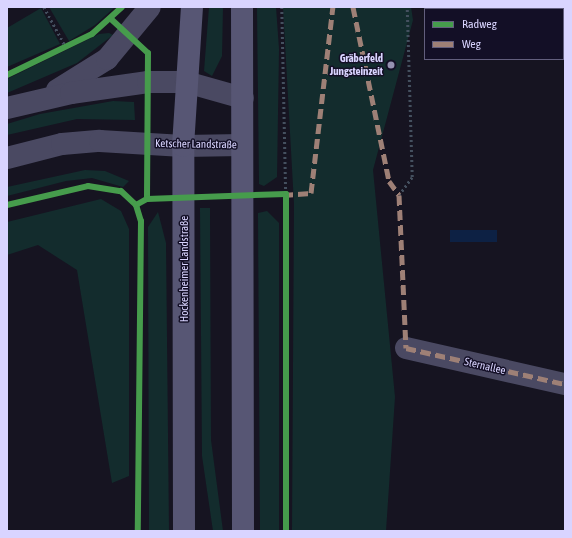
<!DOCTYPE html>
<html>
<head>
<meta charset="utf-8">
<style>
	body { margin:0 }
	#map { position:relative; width:572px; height:538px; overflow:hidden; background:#161421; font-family:"Asap Condensed",sans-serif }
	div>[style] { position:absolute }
	.green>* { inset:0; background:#132c2d }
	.water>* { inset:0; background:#0d2144; transform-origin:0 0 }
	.path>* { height:2.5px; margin-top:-1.25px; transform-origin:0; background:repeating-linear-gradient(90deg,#44505f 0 2px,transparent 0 5px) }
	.minor>* { height:22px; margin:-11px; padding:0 11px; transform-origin:11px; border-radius:11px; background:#4a4962 }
	.tertiary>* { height:22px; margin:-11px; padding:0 11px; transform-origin:11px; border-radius:11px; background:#4a4962 }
	.secondary>* { height:22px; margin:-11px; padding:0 11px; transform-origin:11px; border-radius:11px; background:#575674 }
	.quiet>* { height:5px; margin-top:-2.5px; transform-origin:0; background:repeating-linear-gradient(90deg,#9e8076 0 10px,transparent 0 15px) }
	.cycleway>* { height:6px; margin:-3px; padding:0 3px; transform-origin:3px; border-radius:3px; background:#469c4c }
	.dots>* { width:11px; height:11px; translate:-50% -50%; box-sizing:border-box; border:2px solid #130f26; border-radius:50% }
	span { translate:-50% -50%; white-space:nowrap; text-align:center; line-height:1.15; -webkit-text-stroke:3px #130f26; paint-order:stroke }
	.poi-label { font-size:11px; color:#d9d4ff; font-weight:700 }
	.right { translate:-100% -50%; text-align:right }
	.street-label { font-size:11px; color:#d9d4ff }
	.frame { position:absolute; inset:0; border:8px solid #d9d4ff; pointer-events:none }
	.legend { position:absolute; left:424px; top:8px; width:140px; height:52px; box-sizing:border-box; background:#130f26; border:1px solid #625e7d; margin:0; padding:5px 7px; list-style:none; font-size:12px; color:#d9d4ff }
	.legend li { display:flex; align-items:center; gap:8px; height:20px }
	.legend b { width:20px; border:1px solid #625e7d }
</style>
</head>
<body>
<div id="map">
	<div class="green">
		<i style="clip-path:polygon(49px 7px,115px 7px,95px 25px,69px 41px)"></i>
		<i style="clip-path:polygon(209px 7px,223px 7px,222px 56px,212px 76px,204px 71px)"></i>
		<i style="clip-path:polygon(257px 7px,276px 7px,279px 49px,277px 177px,264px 186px,259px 184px)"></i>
		<i style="clip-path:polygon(283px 7px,411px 7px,413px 20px,373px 170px,395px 397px,386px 531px,292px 531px,294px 204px)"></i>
		<i style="clip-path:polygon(41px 8px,60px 44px,7px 67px,7px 28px)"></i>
		<i style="clip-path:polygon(109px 33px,113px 35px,77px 63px,7px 93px,7px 79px,99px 34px)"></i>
		<i style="clip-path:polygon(113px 101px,134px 102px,135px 120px,77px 119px,7px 135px,7px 124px,40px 114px)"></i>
		<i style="clip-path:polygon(85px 170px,105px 171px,129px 181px,123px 187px,92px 178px,66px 181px,7px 196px,7px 187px)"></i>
		<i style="clip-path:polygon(101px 199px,121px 211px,129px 229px,129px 476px,112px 483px,77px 270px,38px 245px,7px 255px,7px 222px)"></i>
		<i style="clip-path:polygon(200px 208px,210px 208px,211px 440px,223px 531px,213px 531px,202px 456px)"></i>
		<i style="clip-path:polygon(267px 211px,279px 223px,279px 531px,260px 531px,258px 213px)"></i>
		<i style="clip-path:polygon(158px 212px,166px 243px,169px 531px,149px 531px,148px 227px)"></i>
	</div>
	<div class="water">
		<i style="left:450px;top:230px;width:47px;height:12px"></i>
	</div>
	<div class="path">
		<i style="left:44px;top:7px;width:46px;rotate:61.2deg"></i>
		<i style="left:282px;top:7px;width:187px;rotate:88.8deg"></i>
		<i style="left:399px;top:195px;width:22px;rotate:-54deg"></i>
		<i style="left:412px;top:177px;width:170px;rotate:-91.7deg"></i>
		<i style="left:7px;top:205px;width:83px;rotate:-13.2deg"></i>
		<i style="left:88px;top:186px;width:33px;rotate:9deg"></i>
		<i style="left:121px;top:191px;width:21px;rotate:43deg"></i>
	</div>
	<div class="minor">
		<i style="left:406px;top:348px;width:163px;rotate:12.8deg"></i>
	</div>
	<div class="tertiary">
		<i style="left:57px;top:90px;width:59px;rotate:-31.8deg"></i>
		<i style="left:107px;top:59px;width:67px;rotate:-50.4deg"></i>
		<i style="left:7px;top:108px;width:66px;rotate:-13.2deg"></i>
		<i style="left:71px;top:93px;width:78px;rotate:-8.1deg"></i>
		<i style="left:148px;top:82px;width:38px"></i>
		<i style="left:186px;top:82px;width:59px;rotate:15.7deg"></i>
		<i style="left:7px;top:158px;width:57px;rotate:-14.3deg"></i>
		<i style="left:62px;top:144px;width:38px;rotate:-5deg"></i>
		<i style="left:100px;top:141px;width:83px;rotate:3.4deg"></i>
		<i style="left:183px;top:146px;width:59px;rotate:-1deg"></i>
	</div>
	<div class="secondary">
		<i style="left:242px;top:7px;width:524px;rotate:89.89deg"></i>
		<i style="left:184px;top:531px;width:385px;rotate:-90.1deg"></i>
		<i style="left:183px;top:146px;width:139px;rotate:-86.3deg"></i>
	</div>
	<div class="quiet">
		<i style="left:353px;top:7px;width:178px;rotate:78.3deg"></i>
		<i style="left:389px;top:181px;width:17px;rotate:54deg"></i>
		<i style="left:399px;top:195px;width:153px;rotate:87.4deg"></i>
		<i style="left:406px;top:348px;width:163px;rotate:12.8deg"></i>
		<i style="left:283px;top:195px;width:28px;rotate:-4deg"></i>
		<i style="left:311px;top:193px;width:187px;rotate:-83.3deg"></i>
	</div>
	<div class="cycleway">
		<i style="left:111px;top:19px;width:50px;rotate:42.6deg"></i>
		<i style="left:148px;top:53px;width:146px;rotate:90.4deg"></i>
		<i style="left:7px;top:75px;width:94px;rotate:-25.8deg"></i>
		<i style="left:92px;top:34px;width:40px;rotate:-42deg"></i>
		<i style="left:7px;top:205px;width:83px;rotate:-13.2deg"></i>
		<i style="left:88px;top:186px;width:33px;rotate:9deg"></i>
		<i style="left:121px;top:191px;width:21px;rotate:43deg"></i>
		<i style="left:136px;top:205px;width:17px;rotate:73deg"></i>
		<i style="left:141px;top:221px;width:310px;rotate:90.6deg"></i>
		<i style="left:136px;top:205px;width:13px;rotate:-29deg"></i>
		<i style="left:147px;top:199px;width:139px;rotate:-2.1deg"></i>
		<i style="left:286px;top:194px;width:337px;rotate:90deg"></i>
	</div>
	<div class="dots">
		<i style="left:391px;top:65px;background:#9591b1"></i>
	</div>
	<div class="poi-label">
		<span class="right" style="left:383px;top:65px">Gräberfeld<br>Jungsteinzeit</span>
	</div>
	<div class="street-label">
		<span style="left:196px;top:144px;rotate:1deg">Ketscher Landstraße</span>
		<span style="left:184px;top:269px;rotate:-90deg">Hockenheimer Landstraße</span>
		<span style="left:485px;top:366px;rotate:13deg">Sternallee</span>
	</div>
	<div class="frame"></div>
	<ul class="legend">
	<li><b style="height:5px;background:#469c4c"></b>Radweg</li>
	<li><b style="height:5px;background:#9e8076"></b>Weg</li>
	</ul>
</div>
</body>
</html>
